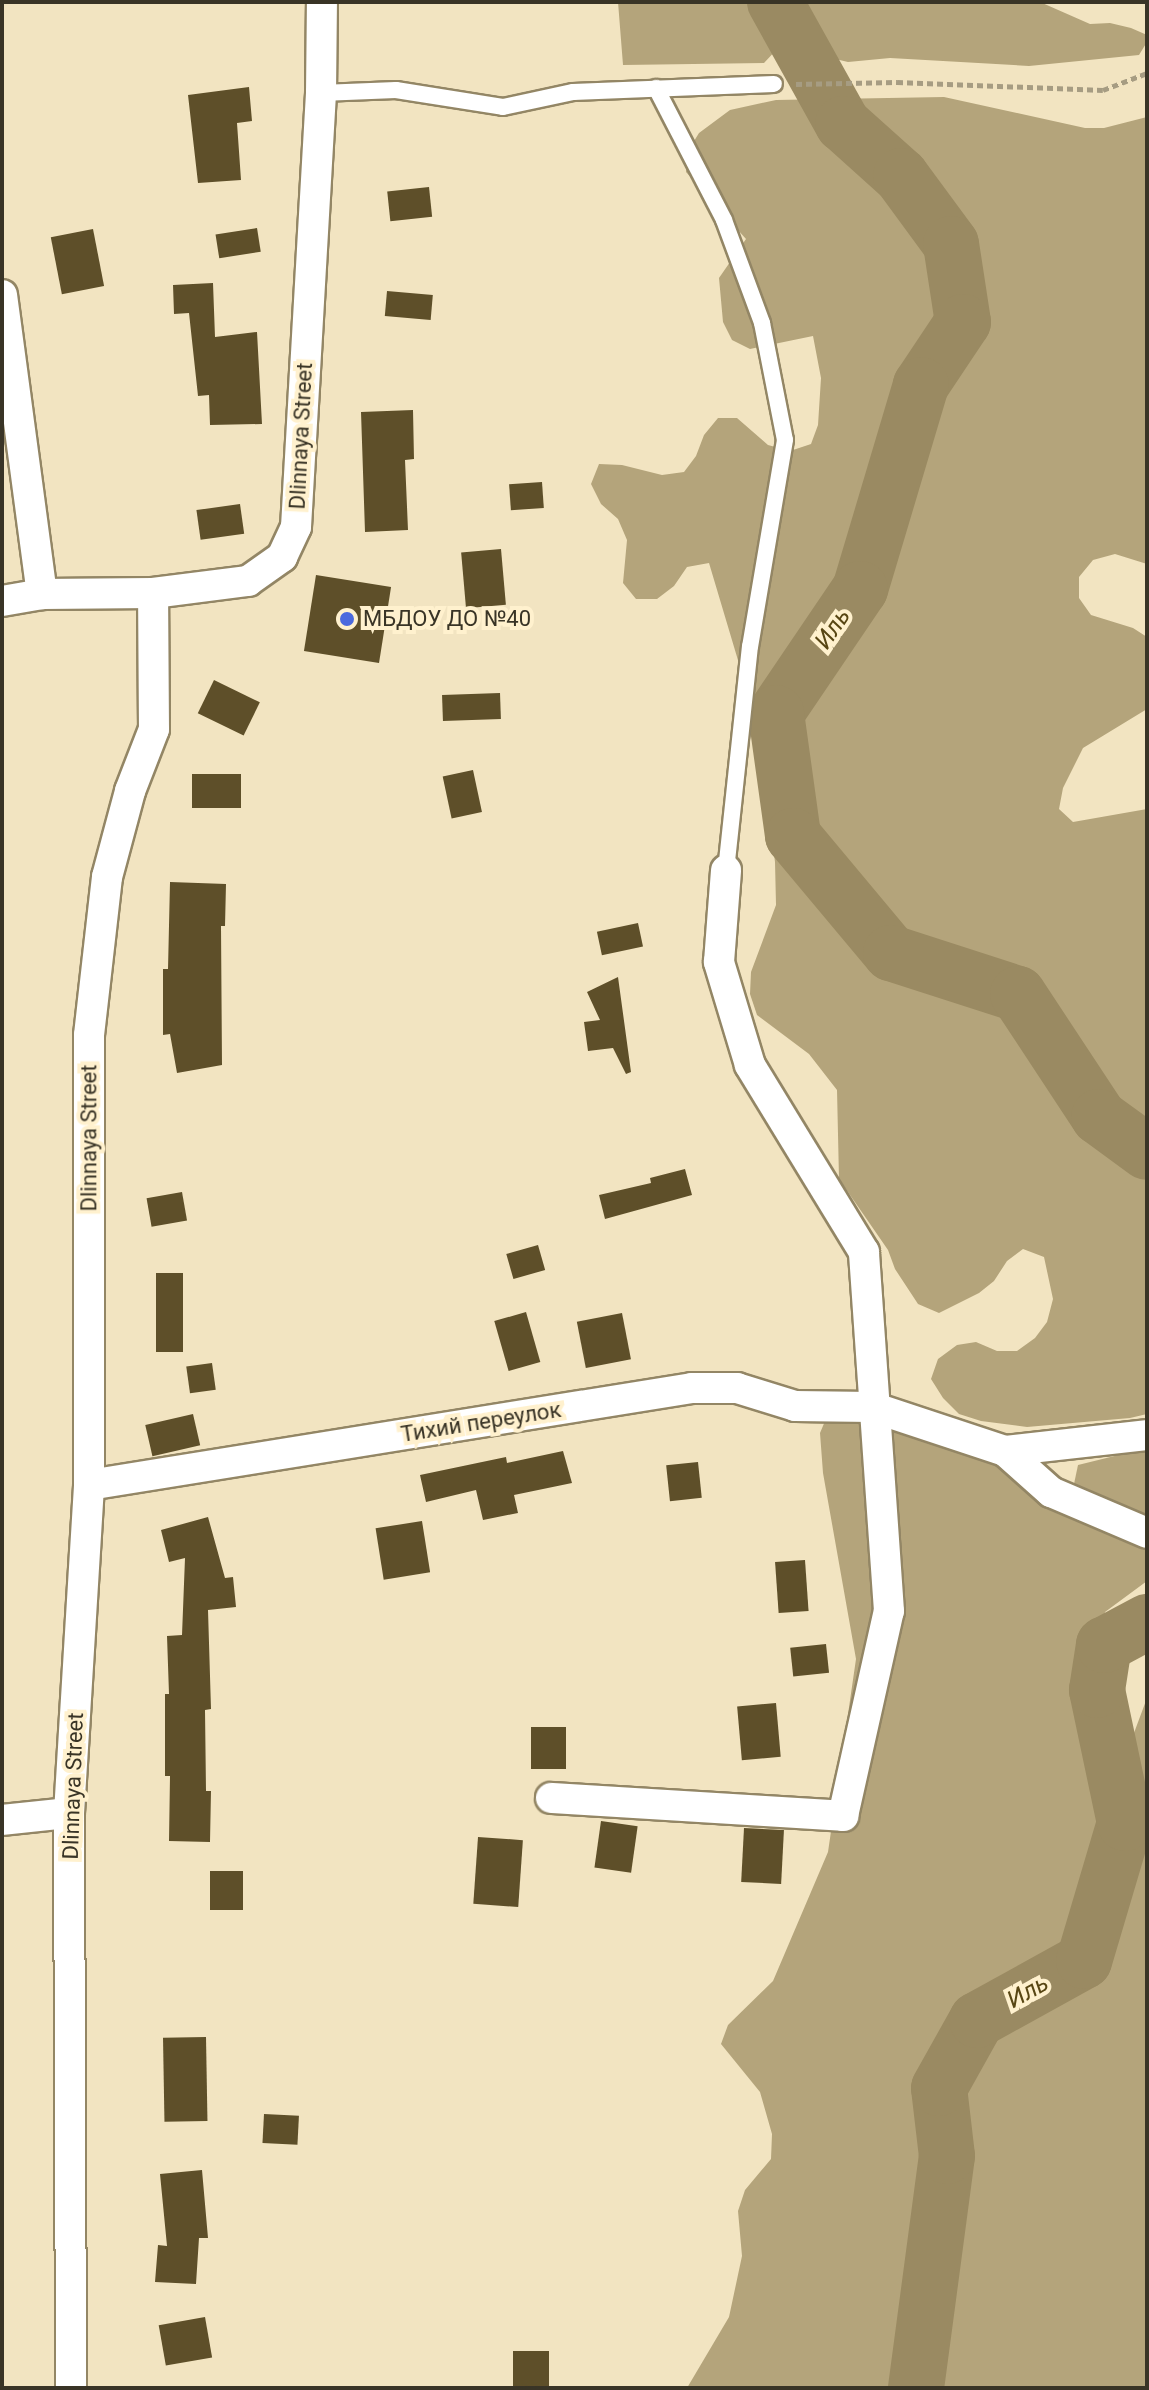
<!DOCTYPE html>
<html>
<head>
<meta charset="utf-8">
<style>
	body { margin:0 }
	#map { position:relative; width:1149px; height:2390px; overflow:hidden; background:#f2e4c1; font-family:Roboto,sans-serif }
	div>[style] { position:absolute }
	.forest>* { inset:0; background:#b4a47b }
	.river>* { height:56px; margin:-28px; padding:0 28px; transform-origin:28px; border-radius:28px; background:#9a8a62 }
	.building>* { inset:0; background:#5e4f29; transform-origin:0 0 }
	.path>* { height:5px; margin-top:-2.5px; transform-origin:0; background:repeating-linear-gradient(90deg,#a69c82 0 6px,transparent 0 10px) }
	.roads { filter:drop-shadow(2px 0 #938665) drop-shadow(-2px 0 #938665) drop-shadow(0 2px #938665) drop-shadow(0 -2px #938665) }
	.service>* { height:16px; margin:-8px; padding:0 8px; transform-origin:8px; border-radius:8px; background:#fff }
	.minor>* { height:30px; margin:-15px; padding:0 15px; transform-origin:15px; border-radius:15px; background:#fff }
	.dots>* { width:22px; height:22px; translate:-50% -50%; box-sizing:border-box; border:4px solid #fff1ce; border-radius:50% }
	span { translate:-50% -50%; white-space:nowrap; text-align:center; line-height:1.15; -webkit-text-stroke:8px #fff1ce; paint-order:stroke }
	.street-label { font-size:22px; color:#393426 }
	.poi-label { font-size:22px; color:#393426 }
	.left { translate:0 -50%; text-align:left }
	.water-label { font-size:24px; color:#584613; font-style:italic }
	.frame { position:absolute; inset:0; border:4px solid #393426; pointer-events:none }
</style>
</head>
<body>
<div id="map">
	<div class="forest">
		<i style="clip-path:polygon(618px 2px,1040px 2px,1090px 24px,1110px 23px,1131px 28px,1147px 35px,1147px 42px,1139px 55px,1029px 66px,890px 58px,848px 62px,827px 57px,813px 42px,793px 32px,764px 63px,623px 65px)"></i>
		<i style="clip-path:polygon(944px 97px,1085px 128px,1104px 128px,1147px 117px,1147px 564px,1115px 554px,1093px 560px,1079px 577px,1079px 598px,1091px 615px,1133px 628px,1147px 637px,1147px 709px,1083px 748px,1063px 788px,1059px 809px,1073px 822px,1147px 809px,1147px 1414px,1130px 1418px,1027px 1427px,981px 1421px,959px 1414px,943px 1398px,931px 1379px,938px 1359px,957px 1345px,976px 1342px,997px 1351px,1017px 1351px,1035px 1338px,1047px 1322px,1053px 1299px,1044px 1257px,1023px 1249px,1007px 1261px,994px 1281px,979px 1293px,939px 1313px,918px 1304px,895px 1269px,888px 1250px,839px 1179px,837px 1090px,809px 1054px,757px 1015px,750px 994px,751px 972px,776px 905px,775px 862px,757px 724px,709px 563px,687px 567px,674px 586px,657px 599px,636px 599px,623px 583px,627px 540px,618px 519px,601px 504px,591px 484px,599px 464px,622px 465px,662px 475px,684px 472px,696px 456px,704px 435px,718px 418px,737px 418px,768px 445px,790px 451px,811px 444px,818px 425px,821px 378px,813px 336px,750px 349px,732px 340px,723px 322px,719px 278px,746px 239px,686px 172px,688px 151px,699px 133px,730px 110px,776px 100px)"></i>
		<i style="clip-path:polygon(828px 1414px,849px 1416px,990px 1455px,1147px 1549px,1147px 1581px,1105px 1612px,1082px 1727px,1128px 1749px,1147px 1698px,1147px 2388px,687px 2388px,729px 2317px,742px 2256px,738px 2211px,745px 2190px,771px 2159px,772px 2134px,760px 2092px,721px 2044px,728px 2025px,773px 1981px,828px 1852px,856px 1659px,823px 1473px,820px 1433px)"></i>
		<i style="clip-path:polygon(1147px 1448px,1147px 1521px,1090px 1499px,1074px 1484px,1078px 1465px)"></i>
	</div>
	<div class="river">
		<i style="left:775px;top:2px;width:140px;rotate:60.9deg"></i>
		<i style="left:843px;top:124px;width:78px;rotate:41.9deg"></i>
		<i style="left:901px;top:176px;width:84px;rotate:53.7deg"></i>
		<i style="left:951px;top:244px;width:79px;rotate:81.3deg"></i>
		<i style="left:963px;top:322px;width:76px;rotate:123.7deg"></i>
		<i style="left:921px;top:385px;width:213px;rotate:106.6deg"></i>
		<i style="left:860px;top:589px;width:150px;rotate:124.1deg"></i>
		<i style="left:776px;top:713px;width:124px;rotate:82.1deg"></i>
		<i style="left:793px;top:836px;width:153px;rotate:50.1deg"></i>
		<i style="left:891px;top:953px;width:133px;rotate:17.9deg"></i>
		<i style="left:1018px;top:994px;width:147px;rotate:56.6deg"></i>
		<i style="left:1099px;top:1117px;width:59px;rotate:36.1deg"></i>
		<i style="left:916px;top:2388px;width:234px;rotate:-82.4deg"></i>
		<i style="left:947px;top:2156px;width:68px;rotate:-96.7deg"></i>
		<i style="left:939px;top:2088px;width:78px;rotate:-60.8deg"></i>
		<i style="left:977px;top:2020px;width:122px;rotate:-28.9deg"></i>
		<i style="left:1084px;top:1961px;width:144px;rotate:-73.5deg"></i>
		<i style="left:1125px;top:1823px;width:136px;rotate:-101.9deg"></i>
		<i style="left:1097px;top:1690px;width:46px;rotate:-81.2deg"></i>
		<i style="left:1104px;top:1645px;width:49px;rotate:-28.1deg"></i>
	</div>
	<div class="building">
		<i style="clip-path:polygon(249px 87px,252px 121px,237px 123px,241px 180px,198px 183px,188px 95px)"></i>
		<i style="left:429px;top:187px;width:30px;height:42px;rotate:84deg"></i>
		<i style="left:257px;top:228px;width:24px;height:42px;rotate:81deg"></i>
		<i style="left:93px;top:229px;width:58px;height:43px;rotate:79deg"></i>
		<i style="clip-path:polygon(213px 283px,215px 337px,257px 332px,262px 424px,210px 425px,209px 395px,198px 396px,189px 313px,174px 314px,173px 285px)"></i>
		<i style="left:387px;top:291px;width:46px;height:25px;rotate:5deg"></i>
		<i style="clip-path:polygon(413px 410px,414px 459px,405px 460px,408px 530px,365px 532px,361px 412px)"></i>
		<i style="left:542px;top:482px;width:26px;height:33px;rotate:86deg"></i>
		<i style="left:240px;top:504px;width:30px;height:44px;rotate:82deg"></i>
		<i style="left:501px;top:549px;width:56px;height:40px;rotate:85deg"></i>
		<i style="left:316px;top:575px;width:76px;height:77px;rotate:9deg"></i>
		<i style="left:214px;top:680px;width:51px;height:37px;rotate:26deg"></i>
		<i style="left:500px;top:693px;width:26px;height:58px;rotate:88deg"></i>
		<i style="left:473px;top:770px;width:43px;height:31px;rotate:78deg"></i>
		<i style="left:192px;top:774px;width:49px;height:34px"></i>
		<i style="clip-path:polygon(170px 882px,226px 884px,225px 926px,221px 926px,222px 1065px,177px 1073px,170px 1034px,163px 1035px,163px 969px,168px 969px)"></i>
		<i style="left:638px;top:923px;width:24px;height:42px;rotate:78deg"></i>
		<i style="clip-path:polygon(618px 977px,631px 1072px,626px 1074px,613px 1048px,588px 1051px,584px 1022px,600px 1020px,587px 992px)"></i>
		<i style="clip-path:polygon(685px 1169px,692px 1195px,605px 1219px,599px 1195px,651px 1183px,650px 1178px)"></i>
		<i style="left:182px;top:1192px;width:29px;height:36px;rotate:80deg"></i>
		<i style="left:538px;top:1245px;width:26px;height:33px;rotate:74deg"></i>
		<i style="left:156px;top:1273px;width:27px;height:79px"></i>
		<i style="left:526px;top:1312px;width:52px;height:33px;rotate:74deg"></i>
		<i style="left:622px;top:1313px;width:47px;height:46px;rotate:79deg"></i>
		<i style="left:212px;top:1363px;width:27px;height:26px;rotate:82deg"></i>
		<i style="left:193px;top:1414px;width:32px;height:49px;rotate:77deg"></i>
		<i style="clip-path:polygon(563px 1451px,572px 1483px,514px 1495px,518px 1513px,483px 1520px,476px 1490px,426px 1502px,420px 1475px,506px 1457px,507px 1463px)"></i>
		<i style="left:698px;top:1462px;width:36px;height:32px;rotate:84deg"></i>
		<i style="clip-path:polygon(208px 1517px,225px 1578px,233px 1577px,236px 1607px,208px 1610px,211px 1709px,205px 1710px,206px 1791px,211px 1791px,210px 1842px,169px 1841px,170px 1776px,165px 1776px,165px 1694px,169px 1694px,167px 1636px,182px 1635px,185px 1558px,169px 1562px,161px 1530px)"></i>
		<i style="left:422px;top:1521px;width:52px;height:47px;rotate:81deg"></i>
		<i style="left:805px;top:1560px;width:51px;height:30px;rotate:86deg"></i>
		<i style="left:826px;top:1644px;width:29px;height:36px;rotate:84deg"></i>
		<i style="left:776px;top:1703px;width:54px;height:39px;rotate:85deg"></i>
		<i style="left:531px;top:1727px;width:35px;height:42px"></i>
		<i style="left:601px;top:1821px;width:37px;height:47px;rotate:8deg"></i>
		<i style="left:744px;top:1828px;width:40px;height:54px;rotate:3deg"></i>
		<i style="left:478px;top:1837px;width:45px;height:67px;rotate:4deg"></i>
		<i style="left:243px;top:1871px;width:39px;height:33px;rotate:90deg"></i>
		<i style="left:206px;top:2037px;width:84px;height:43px;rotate:89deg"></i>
		<i style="left:264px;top:2114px;width:35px;height:29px;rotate:3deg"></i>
		<i style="clip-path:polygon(202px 2170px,208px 2238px,199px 2238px,196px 2284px,155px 2282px,158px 2245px,167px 2246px,160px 2174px)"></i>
		<i style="left:205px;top:2317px;width:41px;height:47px;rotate:80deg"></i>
		<i style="left:513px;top:2351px;width:36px;height:37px"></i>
	</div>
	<div class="path">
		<i style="left:796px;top:84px;width:101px;rotate:-1.1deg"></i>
		<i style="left:897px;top:82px;width:206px;rotate:2.2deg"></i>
		<i style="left:1103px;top:90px;width:47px;rotate:-21.1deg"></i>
	</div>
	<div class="roads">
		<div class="service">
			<i style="left:656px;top:88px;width:148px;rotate:62.7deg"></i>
			<i style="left:724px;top:220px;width:110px;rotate:69.7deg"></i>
			<i style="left:762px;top:323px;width:119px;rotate:78.9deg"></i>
			<i style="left:785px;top:440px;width:209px;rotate:99.6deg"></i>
			<i style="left:750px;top:646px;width:225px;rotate:96.1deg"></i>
			<i style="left:321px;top:93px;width:75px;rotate:-2.3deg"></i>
			<i style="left:396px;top:90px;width:108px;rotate:9deg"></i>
			<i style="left:503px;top:107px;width:72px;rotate:-12.1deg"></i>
			<i style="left:573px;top:92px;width:201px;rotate:-2.3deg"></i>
		</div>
		<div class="minor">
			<i style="left:2px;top:295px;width:302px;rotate:82.4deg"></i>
			<i style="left:2px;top:601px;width:41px;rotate:-9.9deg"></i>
			<i style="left:42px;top:594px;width:111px;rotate:-0.5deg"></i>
			<i style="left:153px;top:593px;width:96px;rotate:-7.2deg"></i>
			<i style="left:248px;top:581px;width:42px;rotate:-35.2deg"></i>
			<i style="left:282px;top:557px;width:33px;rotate:-65deg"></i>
			<i style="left:296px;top:527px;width:435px;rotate:-86.7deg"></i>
			<i style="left:321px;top:93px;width:91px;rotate:-89.4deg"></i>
			<i style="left:1005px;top:1451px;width:143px;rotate:-6.4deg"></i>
			<i style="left:89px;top:1485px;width:611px;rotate:-9.14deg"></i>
			<i style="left:692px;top:1388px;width:45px"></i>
			<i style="left:737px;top:1388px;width:61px;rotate:17.2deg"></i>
			<i style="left:795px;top:1406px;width:77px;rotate:0.7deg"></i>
			<i style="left:872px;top:1407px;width:140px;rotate:18.3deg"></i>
			<i style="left:1005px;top:1451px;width:62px;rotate:41.7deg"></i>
			<i style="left:1051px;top:1492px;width:104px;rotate:23.1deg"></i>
			<i style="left:551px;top:1798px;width:293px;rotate:3.5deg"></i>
			<i style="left:843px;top:1816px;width:210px;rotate:-77.4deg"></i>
			<i style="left:889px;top:1611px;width:360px;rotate:-94deg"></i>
			<i style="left:864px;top:1252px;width:219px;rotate:-121.4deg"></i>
			<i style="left:750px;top:1065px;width:108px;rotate:-106.8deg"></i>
			<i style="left:719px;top:962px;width:92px;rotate:-85.6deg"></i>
			<i style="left:2px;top:1820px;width:67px;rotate:-6deg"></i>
			<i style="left:71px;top:2388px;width:575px;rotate:-90.2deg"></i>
			<i style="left:69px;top:1813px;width:329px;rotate:-86.5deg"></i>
			<i style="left:89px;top:1485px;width:450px;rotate:-90deg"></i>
			<i style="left:89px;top:1035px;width:159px;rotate:-83.5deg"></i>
			<i style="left:107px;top:877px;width:89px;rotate:-75deg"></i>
			<i style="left:130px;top:791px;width:66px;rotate:-68.8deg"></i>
			<i style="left:154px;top:729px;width:136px;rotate:-90.4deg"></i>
		</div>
	</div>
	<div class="dots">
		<i style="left:347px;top:619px;background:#4c6ade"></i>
	</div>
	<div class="street-label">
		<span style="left:301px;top:436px;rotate:-87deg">Dlinnaya Street</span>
		<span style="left:89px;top:1138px;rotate:-90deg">Dlinnaya Street</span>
		<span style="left:481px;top:1422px;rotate:-9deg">Тихий переулок</span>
		<span style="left:73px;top:1786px;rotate:-88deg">Dlinnaya Street</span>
	</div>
	<div class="poi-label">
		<span class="left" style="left:363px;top:619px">МБДОУ ДО №40</span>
	</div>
	<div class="water-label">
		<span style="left:833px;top:629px;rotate:-56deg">Иль</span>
		<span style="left:1028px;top:1992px;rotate:-29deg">Иль</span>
	</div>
	<div class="frame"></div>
</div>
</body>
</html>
